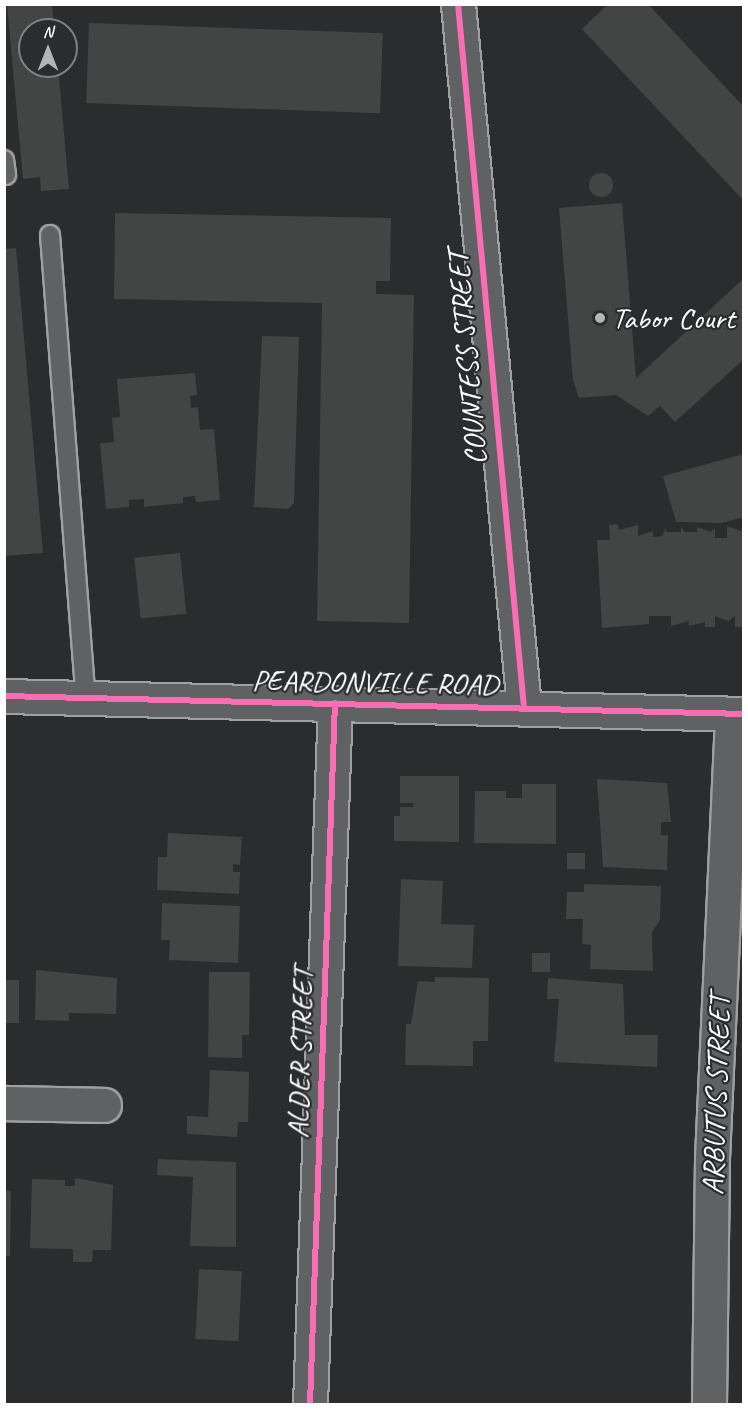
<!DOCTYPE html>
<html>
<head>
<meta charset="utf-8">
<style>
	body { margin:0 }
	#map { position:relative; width:748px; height:1409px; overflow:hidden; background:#2b2c2d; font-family:Caveat,sans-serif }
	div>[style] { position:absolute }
	.building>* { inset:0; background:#434444; transform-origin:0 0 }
	.round { border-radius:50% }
	.roads { filter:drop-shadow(2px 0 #a0a0a0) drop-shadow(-2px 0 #a0a0a0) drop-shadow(0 2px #a0a0a0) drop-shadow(0 -2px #a0a0a0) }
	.lane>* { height:18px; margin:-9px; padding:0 9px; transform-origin:9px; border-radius:9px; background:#606162 }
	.street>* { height:33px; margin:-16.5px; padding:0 16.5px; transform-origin:16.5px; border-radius:16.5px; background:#606162 }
	.secondary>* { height:33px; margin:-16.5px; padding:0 16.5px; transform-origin:16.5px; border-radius:16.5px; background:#606162 }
	.cycleway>* { height:6px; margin:-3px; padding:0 3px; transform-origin:3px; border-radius:3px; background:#f96db3 }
	.dots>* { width:16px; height:16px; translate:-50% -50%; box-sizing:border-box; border:3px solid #2a2d2e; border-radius:50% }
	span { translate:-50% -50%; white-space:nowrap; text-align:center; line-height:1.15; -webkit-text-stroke:4.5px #2a2d2e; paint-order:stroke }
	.poi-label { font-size:30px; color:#fff }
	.left { translate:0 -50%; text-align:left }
	.street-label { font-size:30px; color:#fff }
	.frame { position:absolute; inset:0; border:6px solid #fff; pointer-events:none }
	.north { position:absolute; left:18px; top:18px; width:60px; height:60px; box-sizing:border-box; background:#2a2d2e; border:2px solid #7f8182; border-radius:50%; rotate:0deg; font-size:16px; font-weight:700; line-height:24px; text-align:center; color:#fff }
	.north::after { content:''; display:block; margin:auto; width:21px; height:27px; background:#b5b5b6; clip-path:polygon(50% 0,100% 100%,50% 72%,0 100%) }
</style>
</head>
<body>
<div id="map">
	<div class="building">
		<i style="clip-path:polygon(7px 4px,52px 4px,54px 30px,30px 30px,30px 66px,58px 66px,69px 189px,41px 191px,40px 177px,23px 179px)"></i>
		<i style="clip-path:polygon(608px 4px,648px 4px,744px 107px,744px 201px,582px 29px)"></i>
		<i style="left:89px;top:23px;width:294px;height:80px;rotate:2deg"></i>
		<i class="round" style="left:589px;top:173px;width:24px;height:24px"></i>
		<i style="clip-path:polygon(622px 203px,636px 378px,744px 278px,744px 359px,675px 422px,660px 406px,648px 416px,616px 395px,579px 398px,573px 380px,559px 208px)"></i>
		<i style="clip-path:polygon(115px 213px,391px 218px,390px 281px,376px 281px,376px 294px,414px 295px,409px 623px,317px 621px,322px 303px,114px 299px)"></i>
		<i style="clip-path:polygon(16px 248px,43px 553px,4px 556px,4px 249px)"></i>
		<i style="clip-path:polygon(262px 336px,299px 337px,294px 503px,288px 509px,254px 507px)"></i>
		<i style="clip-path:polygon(195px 373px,197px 395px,190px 396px,191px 408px,198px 407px,200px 430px,214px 429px,220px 500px,196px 502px,195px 496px,183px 497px,183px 503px,144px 507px,144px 499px,129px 500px,129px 507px,106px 509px,100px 443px,114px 442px,112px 418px,120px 417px,117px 379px)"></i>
		<i style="clip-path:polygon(744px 454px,744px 517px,722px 523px,676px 522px,663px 476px)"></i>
		<i style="clip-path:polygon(618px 524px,619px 530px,638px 525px,638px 536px,653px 531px,653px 537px,662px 536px,666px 528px,666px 532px,681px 532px,681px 527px,685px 532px,697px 532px,697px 527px,711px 532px,715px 528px,715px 538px,727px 538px,727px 526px,744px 532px,744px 627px,735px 627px,735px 616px,728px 621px,715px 616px,715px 627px,705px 627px,705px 622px,689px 626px,689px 621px,671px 626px,671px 616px,649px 616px,649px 624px,602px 628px,597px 540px,610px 540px,609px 525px)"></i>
		<i style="left:180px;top:553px;width:61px;height:46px;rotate:84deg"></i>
		<i style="clip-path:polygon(400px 776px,459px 776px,459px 842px,394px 841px,394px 816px,400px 816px,400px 807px,413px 807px,413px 803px,400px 803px)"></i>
		<i style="clip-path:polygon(597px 779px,667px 783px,671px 822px,661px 822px,661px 835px,668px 835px,667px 870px,603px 867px)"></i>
		<i style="clip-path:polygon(522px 784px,556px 784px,556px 844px,474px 843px,475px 791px,506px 791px,506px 798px,522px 798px)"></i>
		<i style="clip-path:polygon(168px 833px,242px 837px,240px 865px,233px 864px,233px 872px,240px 872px,239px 894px,157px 890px,158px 857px,167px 857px)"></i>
		<i style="left:567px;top:853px;width:18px;height:16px"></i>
		<i style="clip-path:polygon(401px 879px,443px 881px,441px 924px,474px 925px,472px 968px,398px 966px)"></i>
		<i style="clip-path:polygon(584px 884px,661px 886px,660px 920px,652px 932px,653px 971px,590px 969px,591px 945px,582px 944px,583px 919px,566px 919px,567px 892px,584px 892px)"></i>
		<i style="clip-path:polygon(162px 903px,240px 906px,238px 963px,169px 960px,170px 940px,161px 940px)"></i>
		<i style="left:532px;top:953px;width:18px;height:19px"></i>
		<i style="clip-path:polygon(36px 970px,117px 978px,116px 1014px,69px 1013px,69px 1021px,35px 1020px)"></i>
		<i style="clip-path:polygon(209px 972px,250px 972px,249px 1035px,242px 1035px,242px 1058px,208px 1057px)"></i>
		<i style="clip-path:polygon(435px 977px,489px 978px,488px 1041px,473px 1041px,473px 1066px,405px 1065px,406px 1024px,411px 1024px,418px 981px,435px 982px)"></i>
		<i style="clip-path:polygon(548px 978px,623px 984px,625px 1035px,658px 1035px,657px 1067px,554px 1062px,559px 999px,547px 999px)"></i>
		<i style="left:4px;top:980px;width:15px;height:43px"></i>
		<i style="clip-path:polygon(210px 1070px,249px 1072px,248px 1122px,238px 1122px,237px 1137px,187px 1134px,187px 1116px,208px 1117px)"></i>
		<i style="clip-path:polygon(158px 1159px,236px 1162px,236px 1247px,190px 1246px,193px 1177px,157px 1175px)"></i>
		<i style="clip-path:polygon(75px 1178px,113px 1185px,111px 1250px,93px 1250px,92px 1262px,73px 1262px,73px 1249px,30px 1248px,32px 1179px,65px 1180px,65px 1186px,75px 1186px)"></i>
		<i style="clip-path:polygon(4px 1190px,11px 1191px,10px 1256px,4px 1256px)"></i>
		<i style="left:199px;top:1269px;width:43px;height:70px;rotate:3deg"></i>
	</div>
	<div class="roads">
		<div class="lane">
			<i style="left:4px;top:160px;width:15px;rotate:82deg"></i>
			<i style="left:50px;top:235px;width:464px;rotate:85.6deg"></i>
		</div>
		<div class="street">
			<i style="left:458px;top:4px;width:707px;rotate:84.64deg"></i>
			<i style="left:4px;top:1103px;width:100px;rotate:1.1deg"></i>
			<i style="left:310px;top:1404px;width:701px;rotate:-87.96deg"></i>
			<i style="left:709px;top:1404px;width:246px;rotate:-89.3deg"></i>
			<i style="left:712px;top:1158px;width:444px;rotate:-87.4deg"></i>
		</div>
		<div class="secondary">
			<i style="left:4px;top:696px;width:740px;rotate:1.39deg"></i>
		</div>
	</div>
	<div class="cycleway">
		<i style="left:458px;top:4px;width:707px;rotate:84.64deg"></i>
		<i style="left:4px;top:696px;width:740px;rotate:1.39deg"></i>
		<i style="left:310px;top:1404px;width:701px;rotate:-87.96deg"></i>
	</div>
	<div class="dots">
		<i style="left:600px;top:318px;background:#b5b5b6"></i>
	</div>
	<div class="poi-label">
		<span class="left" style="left:612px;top:318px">Tabor Court</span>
	</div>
	<div class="street-label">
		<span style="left:467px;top:358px;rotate:-95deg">COUNTESS STREET</span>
		<span style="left:375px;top:682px;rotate:1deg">PEARDONVILLE ROAD</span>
		<span style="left:300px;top:1053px;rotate:-88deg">ALDER STREET</span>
		<span style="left:716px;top:1095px;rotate:-88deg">ARBUTUS STREET</span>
	</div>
	<div class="frame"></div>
	<div class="north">N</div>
</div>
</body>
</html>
